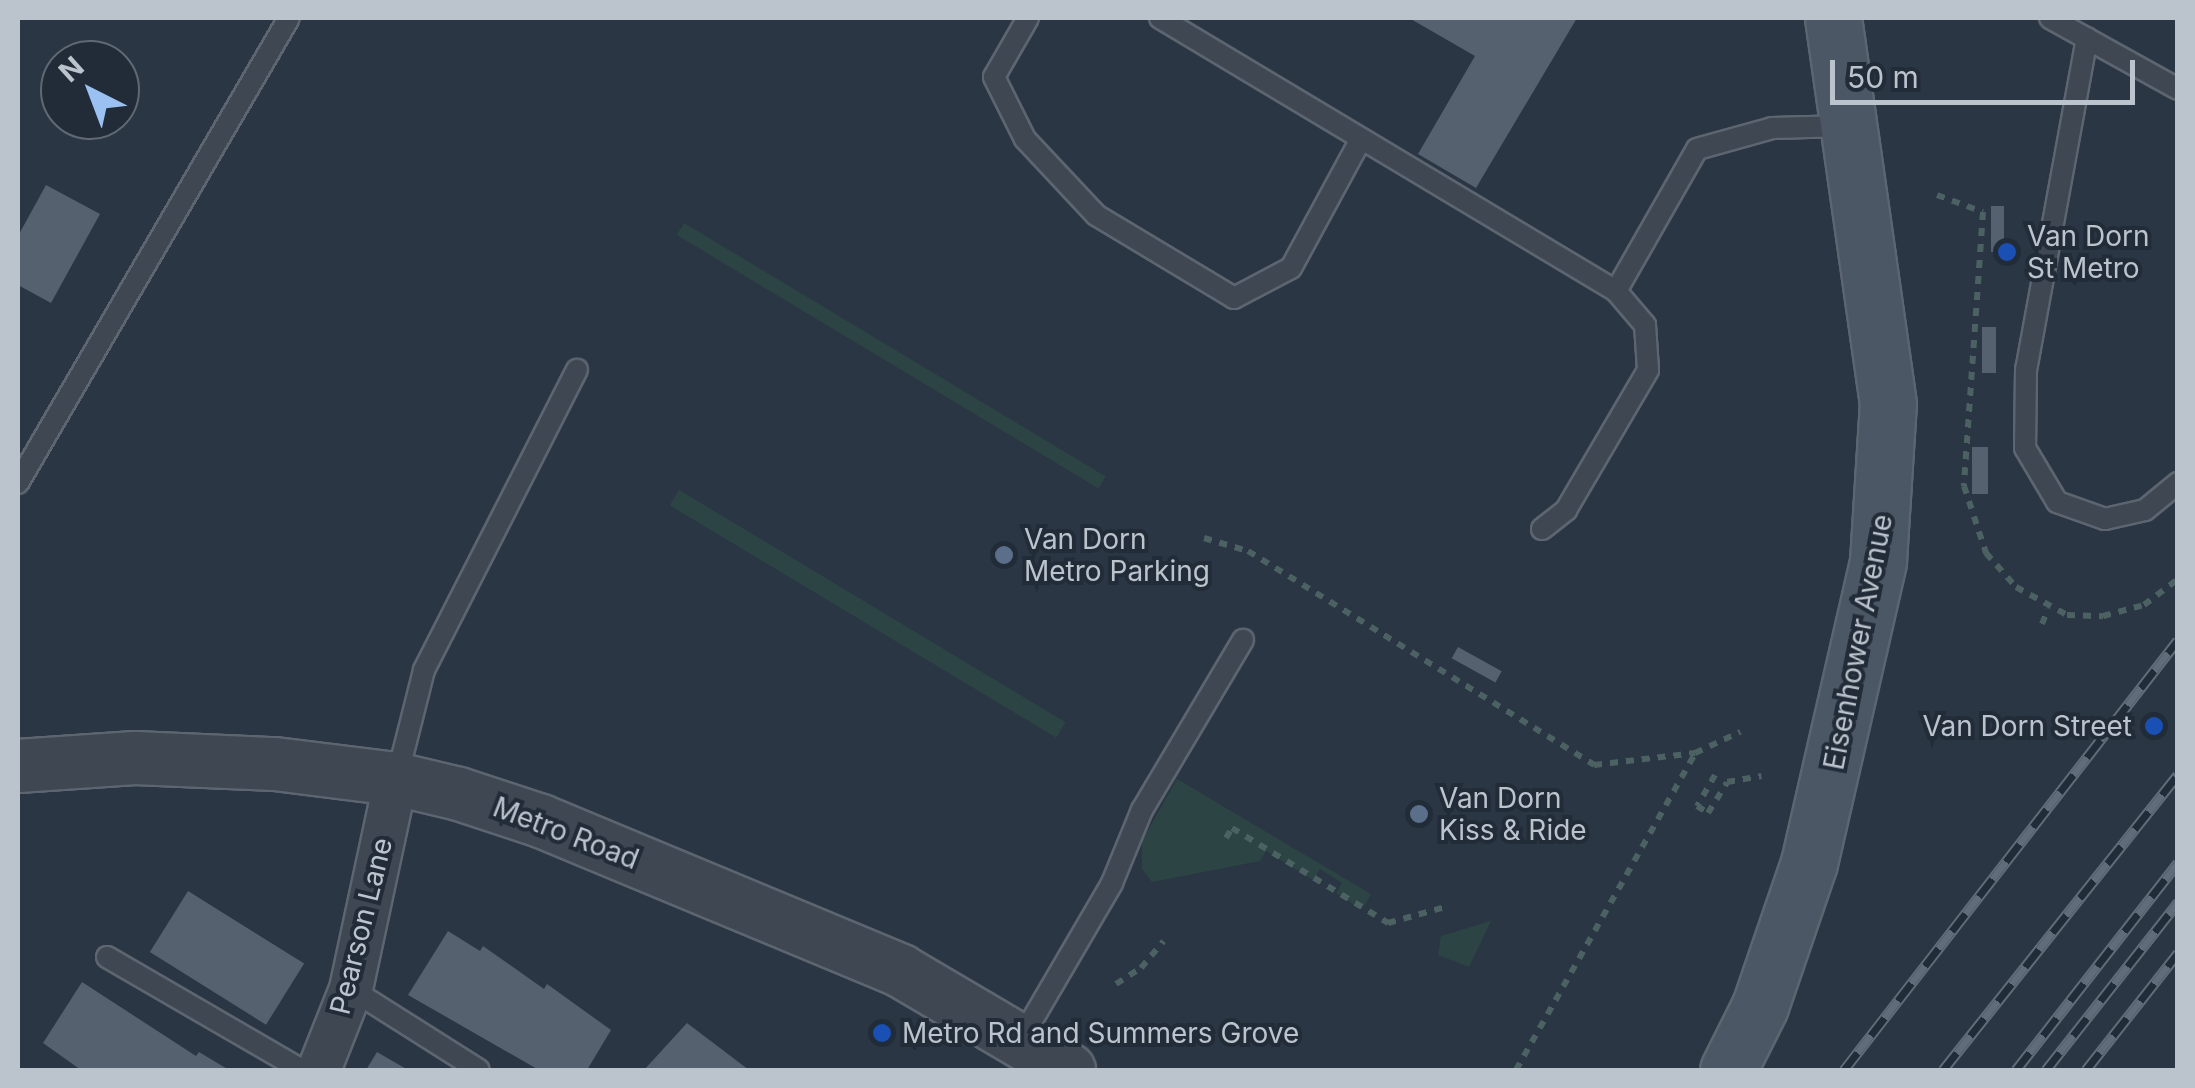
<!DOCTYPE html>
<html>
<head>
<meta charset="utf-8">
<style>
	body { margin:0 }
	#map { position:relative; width:2195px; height:1088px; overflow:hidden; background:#2a3643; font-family:Inter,sans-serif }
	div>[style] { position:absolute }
	.green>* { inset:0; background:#2d4445; transform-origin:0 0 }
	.building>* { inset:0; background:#55616f; transform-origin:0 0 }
	.path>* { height:6px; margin-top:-3px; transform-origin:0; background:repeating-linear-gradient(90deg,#4c6162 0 8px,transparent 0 16px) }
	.roads { filter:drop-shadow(2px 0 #5c6570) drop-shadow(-2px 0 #5c6570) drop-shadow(0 2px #5c6570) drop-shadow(0 -2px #5c6570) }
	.service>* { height:20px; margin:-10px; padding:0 10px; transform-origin:10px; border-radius:10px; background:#3e4752 }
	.minor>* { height:42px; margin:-21px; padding:0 21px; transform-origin:21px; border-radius:21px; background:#3e4752 }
	.tertiary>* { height:52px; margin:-26px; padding:0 26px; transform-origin:26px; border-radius:26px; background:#3e4752 }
	.secondary>* { height:55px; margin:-27.5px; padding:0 27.5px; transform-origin:27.5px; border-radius:27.5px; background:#4c5765 }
	.rail>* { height:11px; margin-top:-5.5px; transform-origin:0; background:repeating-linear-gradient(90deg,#222c38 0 22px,#606c79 0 44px); box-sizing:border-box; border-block:2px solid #606c79 }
	.dots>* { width:28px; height:28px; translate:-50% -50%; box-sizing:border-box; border:5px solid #222c38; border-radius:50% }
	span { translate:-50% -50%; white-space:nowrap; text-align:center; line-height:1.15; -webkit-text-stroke:8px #222c38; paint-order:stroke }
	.poi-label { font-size:28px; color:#bbc3cc }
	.left { translate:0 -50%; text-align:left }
	.right { translate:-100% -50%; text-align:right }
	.street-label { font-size:28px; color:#bbc3cc }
	.frame { position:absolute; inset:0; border:20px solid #bbc3cc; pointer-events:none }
	.north { position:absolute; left:40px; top:40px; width:100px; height:100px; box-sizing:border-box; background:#222c38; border:2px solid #5f6873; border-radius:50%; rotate:318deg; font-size:28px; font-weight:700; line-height:40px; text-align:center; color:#bbc3cc }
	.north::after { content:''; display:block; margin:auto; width:35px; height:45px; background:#9ac1f2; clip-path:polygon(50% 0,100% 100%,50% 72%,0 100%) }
	.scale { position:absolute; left:1830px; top:60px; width:305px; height:45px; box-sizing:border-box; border:5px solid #bbc3cc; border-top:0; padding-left:12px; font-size:30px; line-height:35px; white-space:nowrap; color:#bbc3cc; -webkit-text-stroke:8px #222c38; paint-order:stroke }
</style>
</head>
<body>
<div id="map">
	<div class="green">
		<i style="left:684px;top:223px;width:492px;height:14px;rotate:31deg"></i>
		<i style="left:679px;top:490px;width:451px;height:18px;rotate:31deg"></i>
		<i style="clip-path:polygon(1177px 779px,1371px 894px,1365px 905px,1359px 908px,1336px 893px,1342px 883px,1320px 869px,1313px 880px,1266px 851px,1260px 861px,1152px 882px,1142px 869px,1142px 841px)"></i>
		<i style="clip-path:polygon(1491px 921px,1469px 967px,1438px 955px,1441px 936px)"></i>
	</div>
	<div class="building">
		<i style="clip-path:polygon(1409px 18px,1577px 18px,1476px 188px,1418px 154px,1475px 56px)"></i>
		<i style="clip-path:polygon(46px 185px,100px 214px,51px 303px,18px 285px,18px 236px)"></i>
		<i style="left:1991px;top:206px;width:13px;height:46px"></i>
		<i style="left:1982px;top:327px;width:14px;height:46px"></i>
		<i style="left:1972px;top:447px;width:16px;height:47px"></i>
		<i style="left:1458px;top:647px;width:50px;height:13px;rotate:29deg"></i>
		<i style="left:188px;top:891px;width:137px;height:72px;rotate:32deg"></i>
		<i style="clip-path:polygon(448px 931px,480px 951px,483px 946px,544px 989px,547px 984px,611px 1030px,587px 1070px,539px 1070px,408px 995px)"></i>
		<i style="clip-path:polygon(82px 982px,196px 1056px,199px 1052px,229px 1070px,81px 1070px,43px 1043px)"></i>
		<i style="clip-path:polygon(687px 1023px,749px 1070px,644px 1070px)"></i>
		<i style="clip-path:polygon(377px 1052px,408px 1070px,366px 1070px)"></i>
	</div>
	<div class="path">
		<i style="left:1937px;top:195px;width:49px;rotate:20.3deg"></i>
		<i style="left:1983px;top:212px;width:275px;rotate:94deg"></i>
		<i style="left:1964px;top:486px;width:71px;rotate:71.8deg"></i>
		<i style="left:1986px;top:553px;width:45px;rotate:48.6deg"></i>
		<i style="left:2016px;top:587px;width:58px;rotate:28.8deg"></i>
		<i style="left:2067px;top:615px;width:36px;rotate:2deg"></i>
		<i style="left:2103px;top:616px;width:42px;rotate:-15deg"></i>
		<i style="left:2144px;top:605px;width:43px;rotate:-37.4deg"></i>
		<i style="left:1204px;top:538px;width:46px;rotate:16.5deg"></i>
		<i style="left:1248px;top:551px;width:407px;rotate:31.7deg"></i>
		<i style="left:1594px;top:765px;width:102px;rotate:-6.8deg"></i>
		<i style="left:2042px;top:624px;width:16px;rotate:-68deg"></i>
		<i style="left:1715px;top:775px;width:36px;rotate:120deg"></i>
		<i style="left:1697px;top:806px;width:13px;rotate:32deg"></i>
		<i style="left:1708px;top:813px;width:36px;rotate:-58deg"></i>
		<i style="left:1727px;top:782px;width:35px;rotate:-10deg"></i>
		<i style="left:1226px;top:838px;width:12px;rotate:-59deg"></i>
		<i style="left:1232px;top:828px;width:183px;rotate:31.3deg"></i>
		<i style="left:1388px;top:923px;width:59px;rotate:-15.7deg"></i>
		<i style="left:1116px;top:984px;width:30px;rotate:-33deg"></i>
		<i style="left:1141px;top:968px;width:35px;rotate:-50deg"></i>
		<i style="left:1516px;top:1070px;width:364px;rotate:-60.5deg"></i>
		<i style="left:1695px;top:753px;width:50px;rotate:-25deg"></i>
	</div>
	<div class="roads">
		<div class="service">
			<i style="left:1028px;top:18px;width:68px;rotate:120deg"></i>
			<i style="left:994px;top:77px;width:69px;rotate:63.4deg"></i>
			<i style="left:1025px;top:139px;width:104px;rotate:46.9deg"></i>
			<i style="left:1096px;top:215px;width:161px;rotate:31deg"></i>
			<i style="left:1234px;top:298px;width:64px;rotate:-27.8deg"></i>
			<i style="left:1291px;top:268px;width:147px;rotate:-61.5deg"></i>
			<i style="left:1160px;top:18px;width:531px;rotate:30.91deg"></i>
			<i style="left:2050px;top:18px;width:146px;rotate:29deg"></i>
			<i style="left:2087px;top:38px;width:337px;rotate:100.4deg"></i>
			<i style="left:2026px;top:369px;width:79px;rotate:90.7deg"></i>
			<i style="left:2025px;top:448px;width:63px;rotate:59.3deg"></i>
			<i style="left:2057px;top:502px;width:51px;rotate:19.5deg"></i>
			<i style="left:2105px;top:519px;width:41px;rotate:-12.7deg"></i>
			<i style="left:2145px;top:510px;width:43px;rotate:-39.3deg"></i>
			<i style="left:18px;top:483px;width:538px;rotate:-59.77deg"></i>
			<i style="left:1542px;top:529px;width:31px;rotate:-38deg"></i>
			<i style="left:1566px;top:510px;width:162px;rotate:-59.6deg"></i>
			<i style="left:1648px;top:370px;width:45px;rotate:-93.8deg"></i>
			<i style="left:1645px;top:325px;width:45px;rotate:-130.5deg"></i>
			<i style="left:1616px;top:291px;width:163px;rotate:-60.3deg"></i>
			<i style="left:1697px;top:149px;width:78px;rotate:-15.6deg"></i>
			<i style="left:1772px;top:128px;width:74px;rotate:-1.5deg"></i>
			<i style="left:397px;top:777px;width:110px;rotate:-75.8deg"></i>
			<i style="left:424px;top:670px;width:337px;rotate:-63deg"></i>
			<i style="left:107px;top:957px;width:225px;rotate:30.1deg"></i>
			<i style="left:351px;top:989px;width:151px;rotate:32.3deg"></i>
			<i style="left:1021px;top:1039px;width:181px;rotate:-59.7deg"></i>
			<i style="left:1112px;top:883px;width:79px;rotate:-67.7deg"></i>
			<i style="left:1142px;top:810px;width:198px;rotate:-59.3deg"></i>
		</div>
		<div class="minor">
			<i style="left:319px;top:1070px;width:87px;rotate:-68.4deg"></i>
			<i style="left:351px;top:989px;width:215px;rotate:-77.9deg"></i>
		</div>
		<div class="tertiary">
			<i style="left:18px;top:766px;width:117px;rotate:-3.9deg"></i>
			<i style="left:135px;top:758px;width:140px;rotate:2.5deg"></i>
			<i style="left:275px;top:764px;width:122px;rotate:7.1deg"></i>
			<i style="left:396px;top:779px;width:65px;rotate:13.4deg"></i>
			<i style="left:459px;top:794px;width:86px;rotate:18.2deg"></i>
			<i style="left:541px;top:821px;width:390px;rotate:22.6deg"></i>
			<i style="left:901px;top:971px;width:195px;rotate:30.5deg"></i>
		</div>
		<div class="secondary">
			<i style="left:1728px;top:1070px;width:72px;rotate:-63.4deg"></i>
			<i style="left:1760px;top:1006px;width:151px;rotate:-71.1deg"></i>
			<i style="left:1809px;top:863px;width:310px;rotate:-77.1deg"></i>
			<i style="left:1878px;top:561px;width:157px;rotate:-86.4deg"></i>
			<i style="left:1888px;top:404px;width:390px;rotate:-98.1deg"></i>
		</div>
	</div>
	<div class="rail">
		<i style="left:1844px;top:1070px;width:544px;rotate:-52.16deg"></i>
		<i style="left:1943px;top:1070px;width:377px;rotate:-51.5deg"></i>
		<i style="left:2016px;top:1070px;width:263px;rotate:-52deg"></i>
		<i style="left:2046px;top:1070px;width:214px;rotate:-51.8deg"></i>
		<i style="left:2086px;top:1070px;width:149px;rotate:-51.8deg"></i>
	</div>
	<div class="dots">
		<i style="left:2007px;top:252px;background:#1a4fb4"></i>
		<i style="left:1004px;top:555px;background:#5c6f8a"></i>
		<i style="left:2154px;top:726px;background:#1a4fb4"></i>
		<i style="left:1419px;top:814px;background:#5c6f8a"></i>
		<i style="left:882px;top:1033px;background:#1a4fb4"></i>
	</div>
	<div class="poi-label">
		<span class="left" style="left:2027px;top:252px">Van Dorn<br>St Metro</span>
		<span class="left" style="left:1024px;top:555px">Van Dorn<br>Metro Parking</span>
		<span class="right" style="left:2132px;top:726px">Van Dorn Street</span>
		<span class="left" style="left:1439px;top:814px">Van Dorn<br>Kiss &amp; Ride</span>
		<span class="left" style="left:902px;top:1033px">Metro Rd and Summers Grove</span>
	</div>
	<div class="street-label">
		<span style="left:1858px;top:642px;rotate:-79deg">Eisenhower Avenue</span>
		<span style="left:566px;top:833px;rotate:21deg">Metro Road</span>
		<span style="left:361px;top:926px;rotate:-76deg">Pearson Lane</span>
	</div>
	<div class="frame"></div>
	<div class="north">N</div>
	<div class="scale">50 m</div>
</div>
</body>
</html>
